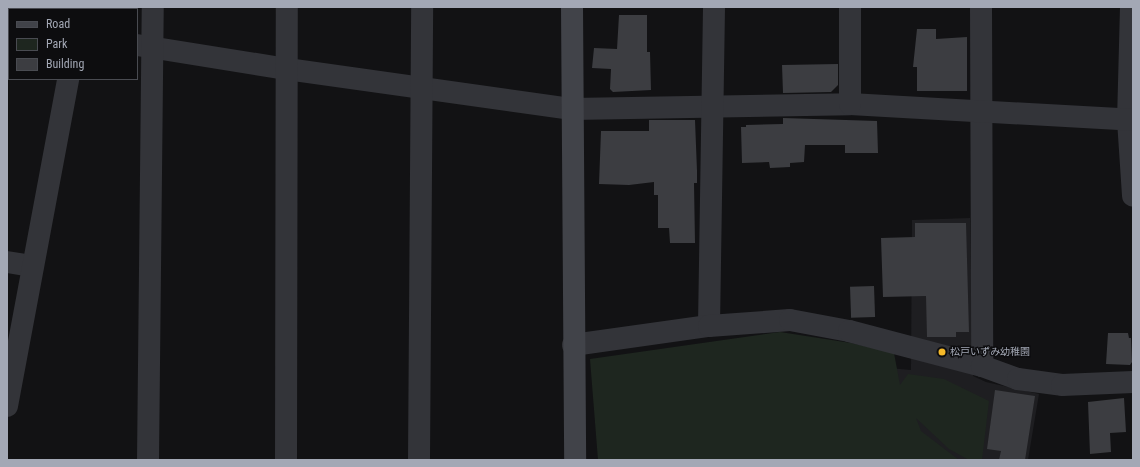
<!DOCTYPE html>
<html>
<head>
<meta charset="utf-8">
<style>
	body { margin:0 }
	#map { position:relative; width:1140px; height:467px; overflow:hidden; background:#121214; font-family:"Roboto Condensed","Noto Sans JP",sans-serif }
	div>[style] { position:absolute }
	.built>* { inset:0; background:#1e1e21 }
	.green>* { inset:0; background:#1e261f }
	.building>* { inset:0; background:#3c3d41; transform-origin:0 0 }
	.street>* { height:22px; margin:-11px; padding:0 11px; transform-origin:11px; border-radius:11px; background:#333439 }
	.secondary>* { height:22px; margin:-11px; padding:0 11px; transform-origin:11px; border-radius:11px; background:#414349 }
	.dots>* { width:11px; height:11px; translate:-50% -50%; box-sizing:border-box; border:2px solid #0d0d0f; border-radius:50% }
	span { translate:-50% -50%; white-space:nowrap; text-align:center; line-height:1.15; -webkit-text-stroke:3px #0d0d0f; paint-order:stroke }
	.poi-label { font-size:10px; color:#a3a8b5 }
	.left { translate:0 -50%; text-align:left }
	.frame { position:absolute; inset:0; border:8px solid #a3a8b5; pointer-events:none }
	.legend { position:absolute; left:8px; top:8px; width:130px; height:72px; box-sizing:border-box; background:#0d0d0f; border:1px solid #494b51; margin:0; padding:5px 7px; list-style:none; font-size:12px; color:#a3a8b5 }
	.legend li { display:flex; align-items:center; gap:8px; height:20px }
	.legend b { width:20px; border:1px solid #494b51 }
</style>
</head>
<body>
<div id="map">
	<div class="built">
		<i style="clip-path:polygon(970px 218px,973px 376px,986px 382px,1039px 394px,1028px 460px,944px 460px,897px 416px,877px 367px,911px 370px,912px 220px)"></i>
	</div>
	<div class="green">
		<i style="clip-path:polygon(780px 332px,851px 343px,894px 353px,900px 385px,908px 374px,944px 379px,989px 401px,982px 460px,969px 460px,949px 449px,916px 418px,921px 431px,959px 460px,598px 460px,590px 359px)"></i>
	</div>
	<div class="building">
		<i style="clip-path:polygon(619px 15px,647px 15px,647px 52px,650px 52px,651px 90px,613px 92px,610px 89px,611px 69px,592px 68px,594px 48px,617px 49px)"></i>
		<i style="clip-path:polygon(917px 29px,936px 29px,936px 39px,967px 37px,967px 91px,917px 91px,917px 67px,913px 67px)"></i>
		<i style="clip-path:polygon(838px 64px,838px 85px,831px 92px,783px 93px,782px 65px)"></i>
		<i style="clip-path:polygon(783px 118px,877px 121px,878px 153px,845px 153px,845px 145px,805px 145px,804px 162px,790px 163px,790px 167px,770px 168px,769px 162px,742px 163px,741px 127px,746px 127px,746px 125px,783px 124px)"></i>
		<i style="clip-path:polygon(649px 120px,695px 120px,697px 171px,697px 183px,694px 183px,695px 243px,670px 243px,669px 228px,658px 228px,658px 195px,654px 195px,654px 182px,629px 185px,599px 184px,601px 131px,649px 131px)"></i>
		<i style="clip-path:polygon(915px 223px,966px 223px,969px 332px,956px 332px,956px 337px,927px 337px,926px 296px,883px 297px,881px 238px,915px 237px)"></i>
		<i style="left:874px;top:286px;width:31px;height:24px;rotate:88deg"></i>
		<i style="clip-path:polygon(1108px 333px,1128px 333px,1129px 338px,1131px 338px,1132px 362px,1130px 365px,1106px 364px)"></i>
		<i style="clip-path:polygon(995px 390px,1035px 396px,1025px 460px,999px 460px,1001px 451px,987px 449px)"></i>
		<i style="clip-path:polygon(1124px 398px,1126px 432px,1110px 433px,1111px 452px,1090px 454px,1088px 402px)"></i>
	</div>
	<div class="street">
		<i style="left:981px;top:7px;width:359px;rotate:89.8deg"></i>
		<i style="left:1131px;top:7px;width:113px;rotate:91.5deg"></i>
		<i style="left:1128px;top:120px;width:76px;rotate:86.2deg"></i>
		<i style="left:25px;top:9px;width:2px;rotate:-90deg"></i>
		<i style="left:7px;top:26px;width:2px"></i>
		<i style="left:137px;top:45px;width:152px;rotate:9.1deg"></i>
		<i style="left:287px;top:69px;width:288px;rotate:8deg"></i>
		<i style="left:572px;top:109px;width:278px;rotate:-1deg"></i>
		<i style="left:850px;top:104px;width:283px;rotate:3.2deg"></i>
		<i style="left:850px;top:104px;width:97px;rotate:-90deg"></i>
		<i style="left:7px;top:262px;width:26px;rotate:9deg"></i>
		<i style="left:709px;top:326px;width:319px;rotate:-89.1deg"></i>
		<i style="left:573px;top:345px;width:137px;rotate:-8deg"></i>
		<i style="left:709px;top:326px;width:81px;rotate:-4.2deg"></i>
		<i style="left:790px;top:320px;width:60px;rotate:10.6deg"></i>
		<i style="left:849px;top:331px;width:138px;rotate:14.7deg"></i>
		<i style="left:982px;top:366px;width:38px;rotate:20deg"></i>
		<i style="left:1018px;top:379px;width:44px;rotate:7.8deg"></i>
		<i style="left:1062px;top:385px;width:71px;rotate:-2.4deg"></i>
		<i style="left:7px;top:406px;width:333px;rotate:-79.4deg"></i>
		<i style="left:148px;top:460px;width:453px;rotate:-89.4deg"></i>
		<i style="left:286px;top:460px;width:453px;rotate:-89.9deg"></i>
		<i style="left:419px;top:460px;width:453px;rotate:-89.6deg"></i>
	</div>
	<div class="secondary">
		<i style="left:572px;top:7px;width:453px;rotate:89.6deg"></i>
	</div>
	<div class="dots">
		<i style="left:942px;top:352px;background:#f5b929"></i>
	</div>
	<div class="poi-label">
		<span class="left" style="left:950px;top:352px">松戸いずみ幼稚園</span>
	</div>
	<div class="frame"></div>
	<ul class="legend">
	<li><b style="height:5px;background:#414349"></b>Road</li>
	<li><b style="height:11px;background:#1e261f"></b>Park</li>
	<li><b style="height:11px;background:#3c3d41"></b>Building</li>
	</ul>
</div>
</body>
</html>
